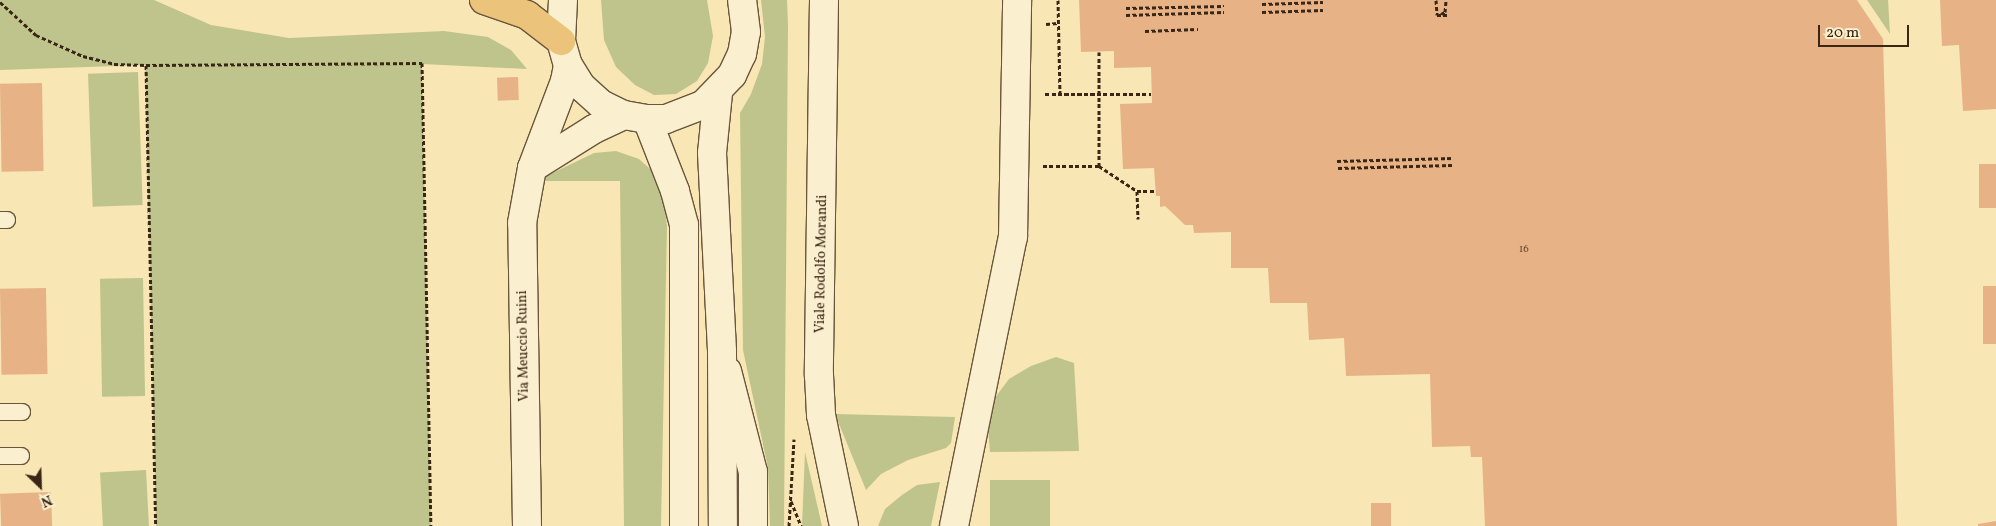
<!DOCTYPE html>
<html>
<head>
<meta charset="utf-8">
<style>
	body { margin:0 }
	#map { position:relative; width:1996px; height:526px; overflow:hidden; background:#f8e6b4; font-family:Vollkorn,serif }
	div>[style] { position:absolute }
	.green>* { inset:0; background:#bfc48c; transform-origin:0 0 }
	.building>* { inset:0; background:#e8b287; transform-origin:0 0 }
	.path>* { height:3px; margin-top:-1.5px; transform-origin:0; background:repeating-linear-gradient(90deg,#392614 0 4px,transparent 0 6.5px) }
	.roads { filter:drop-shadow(1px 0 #69563c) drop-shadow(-1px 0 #69563c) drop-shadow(0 1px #69563c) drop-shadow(0 -1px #69563c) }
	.lane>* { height:16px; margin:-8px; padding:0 8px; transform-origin:8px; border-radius:8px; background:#faefce }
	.street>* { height:28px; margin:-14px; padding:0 14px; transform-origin:14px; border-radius:14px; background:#faefce }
	.secondary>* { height:28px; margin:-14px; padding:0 14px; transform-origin:14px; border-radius:14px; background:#faefce }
	.highway>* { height:28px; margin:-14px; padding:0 14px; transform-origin:14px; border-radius:14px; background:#ecc37a }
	span { translate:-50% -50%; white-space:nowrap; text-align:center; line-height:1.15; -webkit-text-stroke:4px #faefce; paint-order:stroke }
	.number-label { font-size:11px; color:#654931 }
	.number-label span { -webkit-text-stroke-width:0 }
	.street-label { font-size:14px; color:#392614 }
	.north { position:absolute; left:15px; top:461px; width:50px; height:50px; -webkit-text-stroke:4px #faefce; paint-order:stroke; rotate:156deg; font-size:14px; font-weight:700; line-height:20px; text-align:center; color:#392614 }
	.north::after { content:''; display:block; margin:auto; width:18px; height:22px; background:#392614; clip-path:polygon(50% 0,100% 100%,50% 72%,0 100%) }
	.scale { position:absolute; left:1818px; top:25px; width:91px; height:22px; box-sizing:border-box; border:2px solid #392614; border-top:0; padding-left:6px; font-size:15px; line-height:18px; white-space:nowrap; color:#392614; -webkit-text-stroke:4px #faefce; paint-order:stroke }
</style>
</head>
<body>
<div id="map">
	<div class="green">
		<i style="clip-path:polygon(0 0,154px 0,211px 25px,289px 38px,444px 31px,488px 37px,511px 50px,527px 69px,422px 64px,431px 526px,156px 526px,145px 65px,0 70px)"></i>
		<i style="clip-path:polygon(601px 0,707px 0,713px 36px,708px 63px,697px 81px,676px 94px,654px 95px,635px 85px,616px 67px,604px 40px)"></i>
		<i style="clip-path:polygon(761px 0,787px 0,788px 25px,784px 526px,770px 526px,768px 468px,743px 350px,740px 113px,751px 94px,762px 64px,765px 37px)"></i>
		<i style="clip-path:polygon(1867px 0,1888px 0,1890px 34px)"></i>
		<i style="left:138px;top:72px;width:133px;height:50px;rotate:88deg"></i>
		<i style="clip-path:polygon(616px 151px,639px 159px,658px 176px,664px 198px,667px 227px,661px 526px,624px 526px,620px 181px,536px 181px,594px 153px)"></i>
		<i style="left:143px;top:278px;width:118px;height:43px;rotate:89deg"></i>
		<i style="clip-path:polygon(1056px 357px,1074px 363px,1079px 451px,990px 452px,988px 428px,991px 403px,1009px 379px,1031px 366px)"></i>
		<i style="clip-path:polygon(835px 414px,955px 417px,951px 443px,946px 448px,908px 460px,881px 474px,866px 490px)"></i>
		<i style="clip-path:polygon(805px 452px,822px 526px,802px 526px)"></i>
		<i style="left:146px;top:470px;width:56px;height:46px;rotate:87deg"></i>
		<i style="left:1050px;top:480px;width:46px;height:60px;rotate:90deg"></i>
		<i style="clip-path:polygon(940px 482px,931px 526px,878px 526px,885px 509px,902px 495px,917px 485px)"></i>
	</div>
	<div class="building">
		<i style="clip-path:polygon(1079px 0,1857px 0,1883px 39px,1897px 526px,1485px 526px,1482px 457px,1471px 457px,1470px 446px,1432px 447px,1430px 374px,1346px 376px,1344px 338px,1309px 340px,1307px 303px,1270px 303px,1268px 268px,1231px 268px,1231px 232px,1194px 233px,1193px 225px,1185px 225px,1165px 206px,1160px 207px,1160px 196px,1156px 196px,1154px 168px,1123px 169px,1120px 104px,1152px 103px,1151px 67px,1114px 68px,1114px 51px,1081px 52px)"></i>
		<i style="clip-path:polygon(1940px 0,1996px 0,1996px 109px,1963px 111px,1959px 45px,1942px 46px)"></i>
		<i style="left:518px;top:77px;width:23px;height:21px;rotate:88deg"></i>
		<i style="left:42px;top:83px;width:88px;height:42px;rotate:89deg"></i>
		<i style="left:1979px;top:164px;width:17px;height:44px"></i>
		<i style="left:1983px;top:286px;width:13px;height:58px"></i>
		<i style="left:46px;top:288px;width:86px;height:46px;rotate:89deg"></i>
		<i style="left:51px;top:492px;width:34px;height:51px;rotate:88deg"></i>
		<i style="left:1371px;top:503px;width:20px;height:23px"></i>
		<i style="clip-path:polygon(1996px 521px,1996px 526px,1978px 526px,1978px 524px)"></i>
	</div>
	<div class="path">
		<i style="left:1058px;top:0;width:94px;rotate:88.8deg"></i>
		<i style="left:1436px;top:0;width:15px;rotate:86deg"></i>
		<i style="left:1437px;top:15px;width:12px"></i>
		<i style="left:0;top:2px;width:49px;rotate:42.5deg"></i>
		<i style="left:36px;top:35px;width:51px;rotate:24.1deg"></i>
		<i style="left:83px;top:56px;width:32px;rotate:14deg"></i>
		<i style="left:114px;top:64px;width:32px;rotate:2deg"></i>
		<i style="left:146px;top:65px;width:461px;rotate:88.8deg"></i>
		<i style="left:1262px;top:4px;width:61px;rotate:-1.9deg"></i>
		<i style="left:1126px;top:8px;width:98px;rotate:-1.2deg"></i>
		<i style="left:1262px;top:12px;width:61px;rotate:-1.9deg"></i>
		<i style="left:1441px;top:14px;width:4px;rotate:-27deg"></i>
		<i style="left:1445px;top:12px;width:12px;rotate:-85deg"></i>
		<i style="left:1126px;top:15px;width:98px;rotate:-1.8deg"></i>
		<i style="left:1046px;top:24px;width:12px;rotate:-5deg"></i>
		<i style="left:1145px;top:31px;width:53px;rotate:-2.2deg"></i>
		<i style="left:1099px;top:52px;width:114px;rotate:90deg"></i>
		<i style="left:146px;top:65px;width:276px;rotate:-0.4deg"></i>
		<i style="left:422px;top:63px;width:463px;rotate:88.9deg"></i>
		<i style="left:1045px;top:94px;width:106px"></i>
		<i style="left:1337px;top:161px;width:116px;rotate:-1.5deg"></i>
		<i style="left:1043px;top:166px;width:56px"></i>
		<i style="left:1099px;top:166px;width:45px;rotate:33.3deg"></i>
		<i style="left:1137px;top:191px;width:18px"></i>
		<i style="left:1338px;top:168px;width:114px;rotate:-1.5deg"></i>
		<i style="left:1137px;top:191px;width:28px;rotate:88deg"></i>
		<i style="left:791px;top:501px;width:27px;rotate:68deg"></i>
		<i style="left:789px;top:526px;width:87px;rotate:-86.7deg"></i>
	</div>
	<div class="roads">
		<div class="lane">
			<i style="left:0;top:220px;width:7px"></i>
			<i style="left:0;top:412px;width:22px"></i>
			<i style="left:0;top:456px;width:21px"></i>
		</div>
		<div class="street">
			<i style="left:824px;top:0;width:375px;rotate:90.8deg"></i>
			<i style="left:819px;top:375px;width:40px;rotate:87.1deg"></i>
			<i style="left:821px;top:415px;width:113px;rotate:78.3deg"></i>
			<i style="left:532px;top:168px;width:73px;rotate:-32.2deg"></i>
			<i style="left:594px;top:129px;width:33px;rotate:-25deg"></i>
			<i style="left:727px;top:371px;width:104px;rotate:75.6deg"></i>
			<i style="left:753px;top:472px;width:54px;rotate:90deg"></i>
			<i style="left:527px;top:526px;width:303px;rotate:-90.9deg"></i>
			<i style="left:522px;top:223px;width:56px;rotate:-79.7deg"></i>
			<i style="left:532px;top:168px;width:93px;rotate:-69.2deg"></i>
			<i style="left:565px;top:81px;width:16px;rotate:-79deg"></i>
			<i style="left:954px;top:526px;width:295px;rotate:-78.5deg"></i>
			<i style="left:1013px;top:237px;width:237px;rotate:-89deg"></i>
		</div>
		<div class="secondary">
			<i style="left:563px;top:0;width:41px;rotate:92.8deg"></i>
			<i style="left:561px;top:41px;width:25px;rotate:74deg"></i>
			<i style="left:568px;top:65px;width:26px;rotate:58deg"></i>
			<i style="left:582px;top:87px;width:25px;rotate:42deg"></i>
			<i style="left:601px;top:104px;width:25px;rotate:26deg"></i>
			<i style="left:624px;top:115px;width:23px;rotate:10deg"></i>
			<i style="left:647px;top:119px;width:19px"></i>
			<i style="left:666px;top:119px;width:40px;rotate:-21deg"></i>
			<i style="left:703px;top:105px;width:42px;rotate:-46deg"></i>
			<i style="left:732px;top:75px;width:23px;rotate:-65deg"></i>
			<i style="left:742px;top:54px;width:22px;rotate:-80deg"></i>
			<i style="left:746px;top:32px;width:32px;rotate:-97deg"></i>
			<i style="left:718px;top:93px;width:60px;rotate:95.7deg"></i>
			<i style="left:712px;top:153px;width:199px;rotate:87.1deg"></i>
			<i style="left:722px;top:352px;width:174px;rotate:89.7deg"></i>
			<i style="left:647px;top:119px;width:77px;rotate:68.7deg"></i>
			<i style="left:675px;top:191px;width:35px;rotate:75deg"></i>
			<i style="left:684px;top:225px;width:301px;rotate:90deg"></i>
		</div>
		<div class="highway">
			<i style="left:484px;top:0;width:46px;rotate:19.2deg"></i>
			<i style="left:527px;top:15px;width:43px;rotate:37.4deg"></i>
		</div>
	</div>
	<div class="number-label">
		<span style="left:1524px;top:250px">16</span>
	</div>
	<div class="street-label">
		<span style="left:822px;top:264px;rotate:-89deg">Viale Rodolfo Morandi</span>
		<span style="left:524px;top:346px;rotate:-91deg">Via Meuccio Ruini</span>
	</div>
	<div class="north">N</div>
	<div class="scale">20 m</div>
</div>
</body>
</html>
